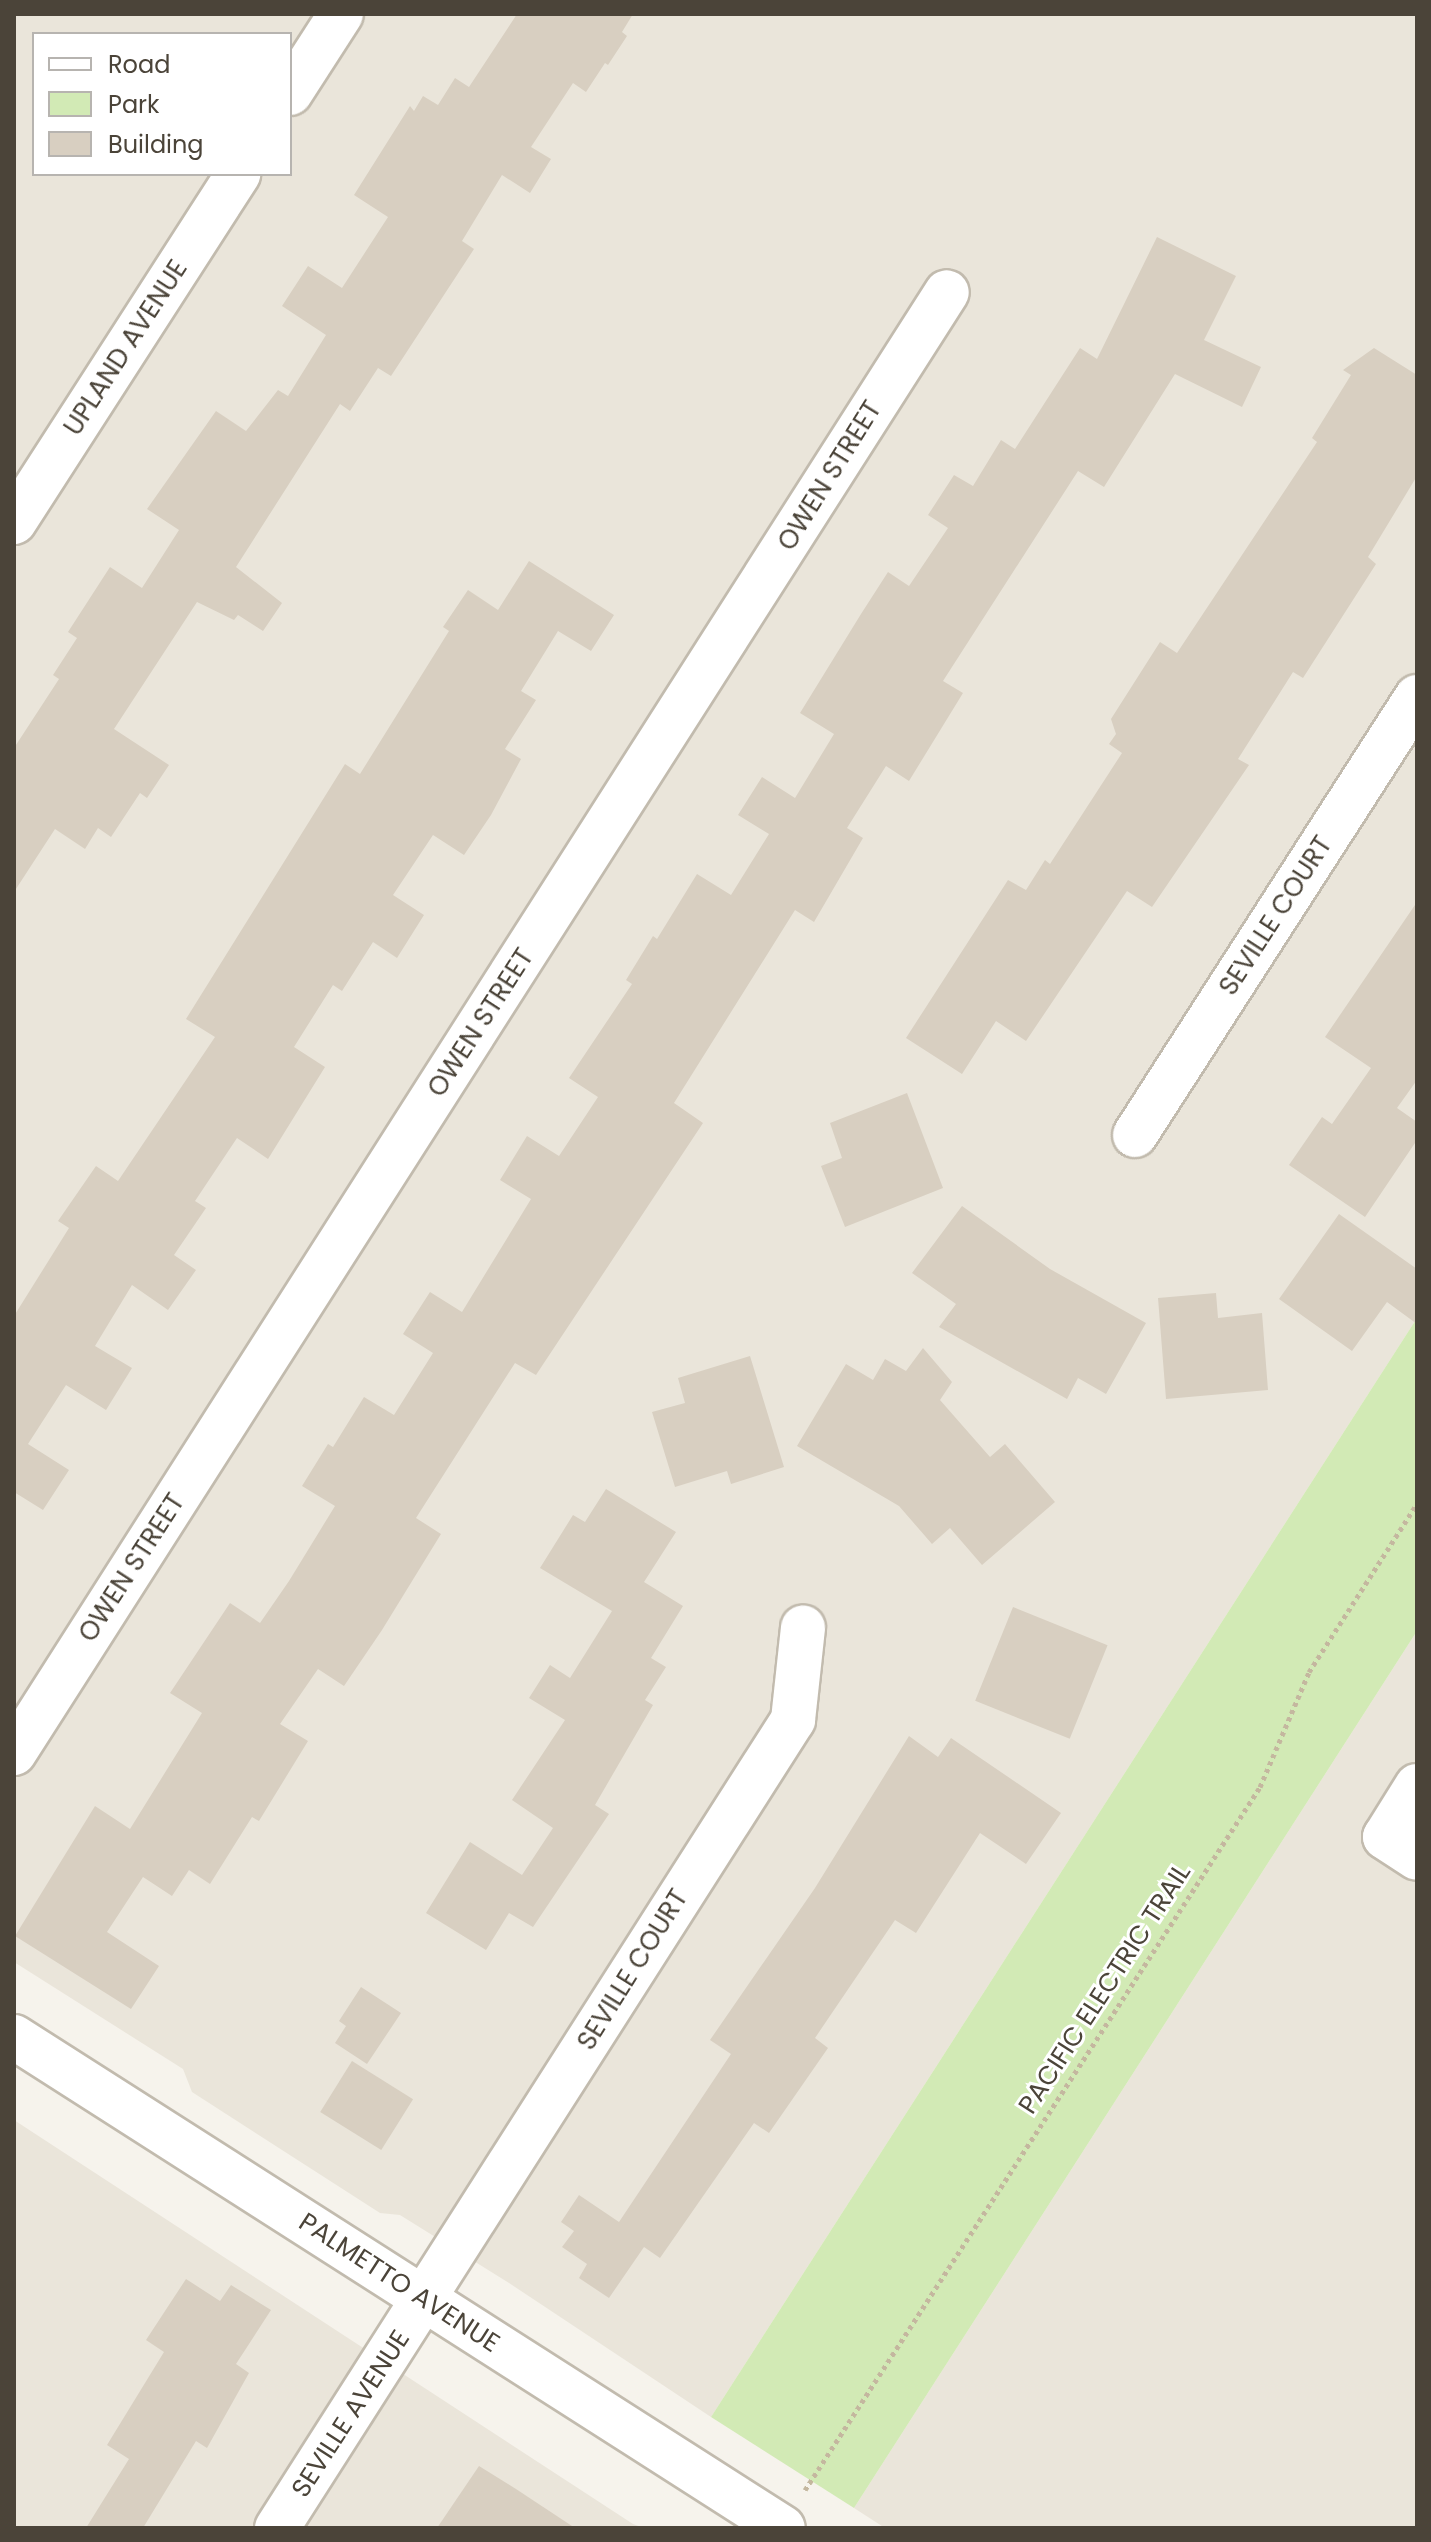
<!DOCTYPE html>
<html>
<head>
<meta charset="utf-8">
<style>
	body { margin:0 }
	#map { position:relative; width:1431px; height:2542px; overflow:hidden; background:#f6f3ec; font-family:Poppins,sans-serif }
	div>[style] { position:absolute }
	.residential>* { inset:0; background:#eae5da }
	.green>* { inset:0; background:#d2eab5 }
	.building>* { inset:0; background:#d8cfc1; transform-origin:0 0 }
	.path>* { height:5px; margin-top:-2.5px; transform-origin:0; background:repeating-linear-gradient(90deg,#c4b79f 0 4px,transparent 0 8px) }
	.roads { filter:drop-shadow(2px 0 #c2bbae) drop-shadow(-2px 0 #c2bbae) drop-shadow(0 2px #c2bbae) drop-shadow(0 -2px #c2bbae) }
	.minor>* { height:44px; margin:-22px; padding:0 22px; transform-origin:22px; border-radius:22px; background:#fff }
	span { translate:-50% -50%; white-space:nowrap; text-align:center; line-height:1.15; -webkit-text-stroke:6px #fff; paint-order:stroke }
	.street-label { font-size:26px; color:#4b4439 }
	.frame { position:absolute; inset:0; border:16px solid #4b4439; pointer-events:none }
	.legend { position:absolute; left:32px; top:32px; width:260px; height:144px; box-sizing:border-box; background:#fff; border:2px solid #b7b4b0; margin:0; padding:10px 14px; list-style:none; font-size:24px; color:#4b4439 }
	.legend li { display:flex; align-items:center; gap:16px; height:40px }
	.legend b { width:40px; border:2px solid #b7b4b0 }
</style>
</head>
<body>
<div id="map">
	<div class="residential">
		<i style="clip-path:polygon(evenodd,14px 14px,1417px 14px,1417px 1318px,711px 2417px,509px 2283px,400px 2215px,380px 2213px,192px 2092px,183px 2069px,14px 1962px,14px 14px,34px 34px,290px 34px,290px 174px,34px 174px,34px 34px)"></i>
		<i style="clip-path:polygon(1417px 1631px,1417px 2528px,885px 2528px,854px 2508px)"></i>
		<i style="clip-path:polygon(14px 2120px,633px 2524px,644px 2528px,14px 2528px)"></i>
	</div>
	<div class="green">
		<i style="clip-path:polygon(1417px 1318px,1417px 1631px,854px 2508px,711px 2417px)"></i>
	</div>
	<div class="building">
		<i style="clip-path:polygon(517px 14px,633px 14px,622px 32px,627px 36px,608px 65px,605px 63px,586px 92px,573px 83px,531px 147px,551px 159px,530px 193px,502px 175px,462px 241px,474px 249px,391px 376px,378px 368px,350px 411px,340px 404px,236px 567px,282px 603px,263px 631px,238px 615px,234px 620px,197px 602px,114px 729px,169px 765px,147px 798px,140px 793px,111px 837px,98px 828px,85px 849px,55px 829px,14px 892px,14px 748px,59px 679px,53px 675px,77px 638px,68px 632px,110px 567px,142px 588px,179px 530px,147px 509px,216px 411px,246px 431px,278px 390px,288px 396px,326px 335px,282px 306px,308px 266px,342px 288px,388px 217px,354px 195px,410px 106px,414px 111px,423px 96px,438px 105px,455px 78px,469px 87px)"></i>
		<i style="clip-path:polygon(1157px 237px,1236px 276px,1204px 340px,1261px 367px,1242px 407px,1175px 374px,1104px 487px,1078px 471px,943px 681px,963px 693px,909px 781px,886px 766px,847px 828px,863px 838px,814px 922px,795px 910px,674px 1103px,703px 1123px,536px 1375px,515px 1363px,416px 1518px,441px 1534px,382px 1630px,344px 1686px,318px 1669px,280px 1724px,308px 1741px,259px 1821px,252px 1817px,210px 1884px,189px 1870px,172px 1896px,143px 1877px,107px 1932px,159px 1966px,131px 2009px,15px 1936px,95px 1806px,130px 1829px,202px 1713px,170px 1693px,230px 1603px,260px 1623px,289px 1581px,335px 1506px,302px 1486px,328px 1444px,333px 1447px,364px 1397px,394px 1415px,433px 1353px,403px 1334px,430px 1292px,462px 1312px,531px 1199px,500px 1180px,527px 1136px,559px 1156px,598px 1097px,569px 1078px,632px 984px,626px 980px,653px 936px,657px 939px,697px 874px,731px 895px,769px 834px,738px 815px,762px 777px,795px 798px,834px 734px,800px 713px,861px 614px,888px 572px,909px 586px,948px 528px,928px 515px,954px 475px,973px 486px,1001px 440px,1015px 449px,1080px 348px,1097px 359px)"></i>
		<i style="clip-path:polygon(1374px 348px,1417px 375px,1417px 476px,1368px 557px,1376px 564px,1303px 678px,1293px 672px,1238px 759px,1249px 765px,1152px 907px,1127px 891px,1026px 1041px,996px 1021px,962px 1074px,906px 1038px,1008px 880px,1026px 890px,1045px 860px,1050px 864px,1122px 753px,1109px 744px,1116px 734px,1111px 719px,1160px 642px,1177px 653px,1317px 442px,1312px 438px,1351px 375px,1343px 370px)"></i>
		<i style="clip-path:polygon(529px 561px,614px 615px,591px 651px,558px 631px,521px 691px,536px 700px,505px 749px,521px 759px,491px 815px,464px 855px,433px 835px,393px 895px,424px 915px,397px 958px,373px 942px,342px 991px,333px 985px,294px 1047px,325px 1067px,268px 1159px,237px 1138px,195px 1201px,206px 1208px,174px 1255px,196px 1270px,168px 1310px,132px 1285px,95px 1346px,132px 1368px,106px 1410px,66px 1385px,28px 1444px,69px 1470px,43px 1510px,14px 1492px,14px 1316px,69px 1228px,58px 1221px,96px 1166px,118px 1181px,215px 1037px,186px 1019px,345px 764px,360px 774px,449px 631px,443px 627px,468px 590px,498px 610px)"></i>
		<i style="clip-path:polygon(1417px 902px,1417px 1080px,1397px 1108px,1417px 1122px,1417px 1140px,1365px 1217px,1289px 1165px,1322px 1117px,1332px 1124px,1371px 1068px,1325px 1037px)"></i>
		<i style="clip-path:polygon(907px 1093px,943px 1188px,845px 1227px,821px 1166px,842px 1158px,830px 1123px)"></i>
		<i style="clip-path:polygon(962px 1206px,1050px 1269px,1146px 1323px,1106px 1394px,1078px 1378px,1067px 1399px,939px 1327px,956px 1304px,912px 1273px)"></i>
		<i style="clip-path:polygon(1339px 1214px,1417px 1269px,1417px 1324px,1387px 1302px,1352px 1351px,1279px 1299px)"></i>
		<i style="clip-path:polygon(1216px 1293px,1218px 1318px,1262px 1313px,1268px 1390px,1166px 1399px,1158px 1298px)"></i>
		<i style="clip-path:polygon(923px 1348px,952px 1382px,940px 1400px,990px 1457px,1005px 1444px,1055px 1502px,982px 1565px,950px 1528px,932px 1544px,899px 1506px,797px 1446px,846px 1364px,873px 1380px,885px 1359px,906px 1371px)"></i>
		<i style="clip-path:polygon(750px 1356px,784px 1467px,731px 1484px,727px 1471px,675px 1487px,652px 1412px,685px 1403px,678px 1378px)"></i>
		<i style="clip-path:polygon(606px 1489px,676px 1532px,644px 1582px,683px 1606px,651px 1658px,666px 1667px,645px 1700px,653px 1705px,595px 1805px,609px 1814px,533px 1927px,509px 1913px,486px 1950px,426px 1913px,470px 1842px,522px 1875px,553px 1828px,512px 1800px,565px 1720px,529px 1698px,550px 1665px,570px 1678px,612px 1611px,540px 1568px,573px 1515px,585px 1522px)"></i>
		<i style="left:1013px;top:1607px;width:102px;height:101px;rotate:22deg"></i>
		<i style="clip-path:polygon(909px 1736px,938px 1757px,951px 1738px,1061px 1813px,1026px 1864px,980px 1833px,916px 1933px,895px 1920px,815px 2038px,828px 2048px,769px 2133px,754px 2123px,660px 2258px,644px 2247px,609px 2298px,579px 2278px,587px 2264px,562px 2247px,574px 2231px,561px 2222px,579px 2195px,619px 2222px,731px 2054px,710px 2040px,815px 1888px)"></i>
		<i style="clip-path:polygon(361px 1987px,401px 2013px,367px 2064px,335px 2043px,346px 2026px,339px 2021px)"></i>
		<i style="left:352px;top:2061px;width:72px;height:60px;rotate:32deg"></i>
		<i style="clip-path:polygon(186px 2279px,220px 2301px,231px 2285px,271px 2310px,236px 2364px,249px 2373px,207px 2448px,196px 2441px,143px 2528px,86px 2528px,129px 2459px,107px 2445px,164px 2352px,146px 2340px)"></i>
		<i style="clip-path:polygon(479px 2466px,516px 2489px,575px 2528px,437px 2528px)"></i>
	</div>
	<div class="path">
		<i style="left:805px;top:2490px;width:837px;rotate:-57.09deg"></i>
		<i style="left:1260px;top:1787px;width:125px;rotate:-66.9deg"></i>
		<i style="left:1309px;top:1672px;width:200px;rotate:-57.3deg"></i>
	</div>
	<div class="roads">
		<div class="minor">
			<i style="left:290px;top:93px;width:94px;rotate:-57.2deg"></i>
			<i style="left:14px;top:522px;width:414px;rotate:-57.2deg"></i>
			<i style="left:1135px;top:1135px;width:521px;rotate:-57.23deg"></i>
			<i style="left:14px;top:1753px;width:1733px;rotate:-57.44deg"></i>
			<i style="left:1417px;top:1786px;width:60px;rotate:122.1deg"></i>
			<i style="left:1385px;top:1837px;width:38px;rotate:33deg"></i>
			<i style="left:14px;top:2037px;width:912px;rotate:32.56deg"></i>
			<i style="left:277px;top:2528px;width:959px;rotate:-57.44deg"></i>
			<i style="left:793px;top:1720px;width:93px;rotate:-83.8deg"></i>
		</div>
	</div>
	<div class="street-label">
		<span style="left:126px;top:348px;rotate:-57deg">UPLAND AVENUE</span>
		<span style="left:830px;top:476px;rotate:-58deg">OWEN STREET</span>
		<span style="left:1276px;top:916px;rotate:-57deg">SEVILLE COURT</span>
		<span style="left:481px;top:1023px;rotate:-57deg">OWEN STREET</span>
		<span style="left:132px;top:1568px;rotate:-57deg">OWEN STREET</span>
		<span style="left:633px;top:1970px;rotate:-58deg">SEVILLE COURT</span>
		<span style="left:1105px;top:1989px;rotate:-57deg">PACIFIC ELECTRIC TRAIL</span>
		<span style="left:399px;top:2283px;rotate:33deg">PALMETTO AVENUE</span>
		<span style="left:351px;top:2414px;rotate:-57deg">SEVILLE AVENUE</span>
	</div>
	<div class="frame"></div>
	<ul class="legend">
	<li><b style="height:10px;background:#fff"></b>Road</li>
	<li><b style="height:22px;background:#d2eab5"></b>Park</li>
	<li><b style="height:22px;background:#d8cfc1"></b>Building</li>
	</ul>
</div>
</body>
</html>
